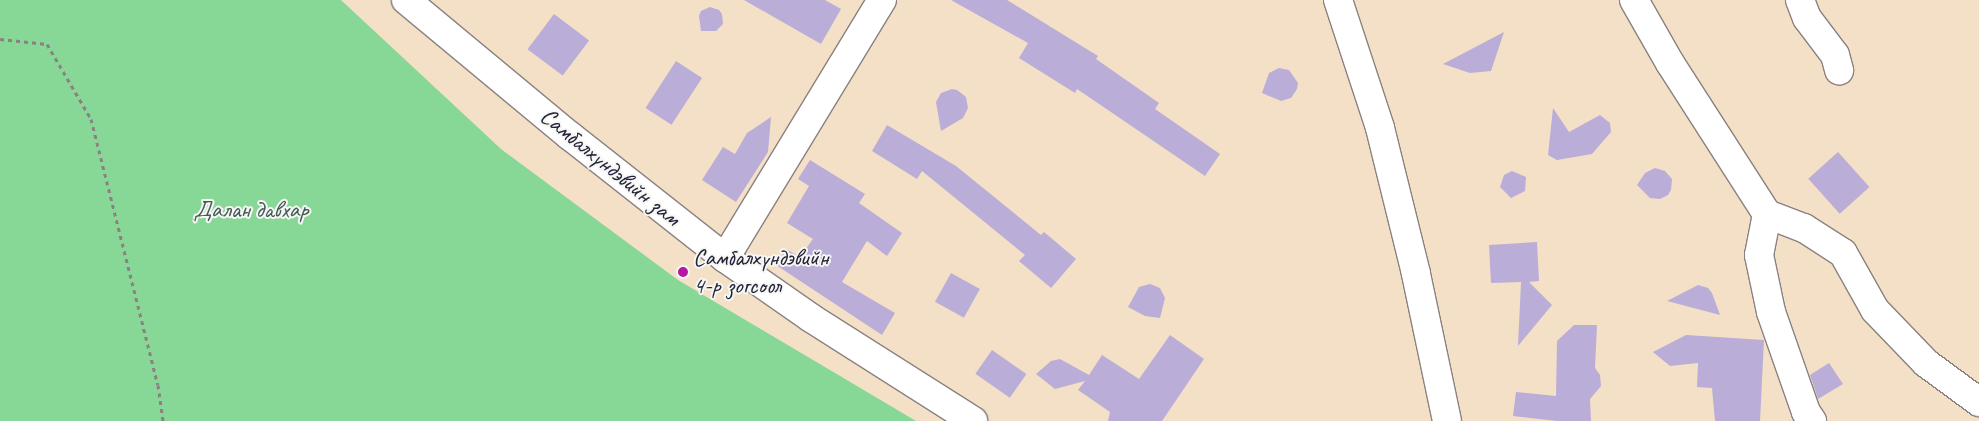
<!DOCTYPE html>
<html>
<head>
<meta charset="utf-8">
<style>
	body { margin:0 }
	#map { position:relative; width:1979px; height:421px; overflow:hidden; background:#f3e0c6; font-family:Caveat,sans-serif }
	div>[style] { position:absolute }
	.green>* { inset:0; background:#87d796 }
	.building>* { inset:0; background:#baadd8; transform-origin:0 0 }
	.path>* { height:3px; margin-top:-1.5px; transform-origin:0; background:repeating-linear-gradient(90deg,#8a8180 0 4px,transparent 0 8px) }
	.roads { filter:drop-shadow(1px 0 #8a8180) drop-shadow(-1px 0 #8a8180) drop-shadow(0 1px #8a8180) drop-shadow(0 -1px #8a8180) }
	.minor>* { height:28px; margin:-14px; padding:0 14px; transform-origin:14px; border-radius:14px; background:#fff }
	.dots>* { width:14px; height:14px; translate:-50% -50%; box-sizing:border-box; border:2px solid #f6f6f2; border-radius:50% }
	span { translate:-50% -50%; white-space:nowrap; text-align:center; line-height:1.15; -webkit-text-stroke:4px #f6f6f2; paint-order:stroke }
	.street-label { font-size:24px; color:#22223b }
	.park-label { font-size:24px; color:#405856 }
	.poi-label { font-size:24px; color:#22223b }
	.left { translate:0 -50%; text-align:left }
</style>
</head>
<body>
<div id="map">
	<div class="green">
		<i style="clip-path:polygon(0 0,341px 0,501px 149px,678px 280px,916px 421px,0 421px)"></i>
	</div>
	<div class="building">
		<i style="clip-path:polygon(744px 0,825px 0,841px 9px,821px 44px)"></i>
		<i style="clip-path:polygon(951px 0,1007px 0,1098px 56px,1096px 59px,1159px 103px,1155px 109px,1220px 154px,1205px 176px,1077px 89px,1075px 93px,1019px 58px,1028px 43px)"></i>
		<i style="clip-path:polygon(710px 7px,719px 10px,722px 14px,723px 24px,716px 31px,701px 31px,699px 16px,701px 11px)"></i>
		<i style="left:554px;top:14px;width:44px;height:44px;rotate:37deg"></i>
		<i style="clip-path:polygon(1504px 32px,1491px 71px,1470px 73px,1443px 64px)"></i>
		<i style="left:676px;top:61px;width:31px;height:56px;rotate:33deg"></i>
		<i style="clip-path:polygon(1279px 68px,1289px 70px,1298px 83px,1297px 89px,1291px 98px,1281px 101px,1262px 93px,1269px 73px)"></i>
		<i style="clip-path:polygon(952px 89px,957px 90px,966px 97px,968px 108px,963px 118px,941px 131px,936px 102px,941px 93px)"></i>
		<i style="clip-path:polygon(1553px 108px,1569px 132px,1600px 115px,1610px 123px,1611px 132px,1592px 154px,1557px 160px,1548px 155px)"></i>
		<i style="clip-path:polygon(771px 117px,768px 152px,736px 202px,702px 180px,723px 147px,735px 154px,747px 133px)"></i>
		<i style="clip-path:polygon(887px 125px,956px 166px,1041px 235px,1044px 232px,1076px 259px,1051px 288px,1019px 261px,1025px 255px,922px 171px,917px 179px,872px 151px)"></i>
		<i style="left:1838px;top:152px;width:47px;height:40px;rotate:48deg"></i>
		<i style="clip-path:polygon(810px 160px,865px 194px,859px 203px,902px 233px,887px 256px,867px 241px,842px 282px,895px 313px,882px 335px,776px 265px,786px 249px,800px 257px,813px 239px,787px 223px,809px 186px,798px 179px)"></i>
		<i style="clip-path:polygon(1655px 168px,1665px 171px,1672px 179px,1671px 190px,1668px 195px,1660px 199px,1650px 198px,1637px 185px,1645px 173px)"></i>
		<i style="clip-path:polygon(1512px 171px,1526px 177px,1525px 191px,1511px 198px,1500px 187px,1504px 175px)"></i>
		<i style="clip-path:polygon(1537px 242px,1539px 281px,1529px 282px,1552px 305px,1518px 346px,1521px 282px,1491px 283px,1489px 245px)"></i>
		<i style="left:951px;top:273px;width:33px;height:33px;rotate:29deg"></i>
		<i style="clip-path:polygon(1150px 284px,1160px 288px,1165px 298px,1160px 318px,1145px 316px,1128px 307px,1139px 287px)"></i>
		<i style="clip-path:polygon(1698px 285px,1708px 288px,1712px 293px,1720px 315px,1667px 301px)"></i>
		<i style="clip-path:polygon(1574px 325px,1597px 325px,1595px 368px,1600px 375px,1601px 386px,1590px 399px,1591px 421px,1557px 421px,1513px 416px,1516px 392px,1556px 396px,1557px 341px)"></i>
		<i style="clip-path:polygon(1170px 335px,1204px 359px,1162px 421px,1108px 421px,1110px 412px,1078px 390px,1085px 381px,1055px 389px,1036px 374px,1051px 361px,1060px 359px,1089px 375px,1102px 355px,1139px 379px)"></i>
		<i style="clip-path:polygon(1686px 335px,1764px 340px,1760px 421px,1715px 421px,1712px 388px,1697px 387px,1698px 363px,1670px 366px,1653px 352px)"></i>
		<i style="left:992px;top:350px;width:42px;height:29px;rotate:35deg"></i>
		<i style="clip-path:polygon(1829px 363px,1843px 384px,1818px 399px,1810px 375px)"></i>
	</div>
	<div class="path">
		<i style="left:0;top:39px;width:47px;rotate:6.1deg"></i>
		<i style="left:47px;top:44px;width:87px;rotate:59.6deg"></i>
		<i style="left:91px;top:119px;width:274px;rotate:75.9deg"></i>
		<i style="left:158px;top:385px;width:36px;rotate:82deg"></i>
	</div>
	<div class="roads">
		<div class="minor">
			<i style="left:406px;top:0;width:213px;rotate:39.7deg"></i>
			<i style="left:570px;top:136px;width:197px;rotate:38.2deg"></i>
			<i style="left:725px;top:258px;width:105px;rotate:34.9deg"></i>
			<i style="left:811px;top:318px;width:192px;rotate:32.4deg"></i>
			<i style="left:1338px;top:0;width:135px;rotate:71.8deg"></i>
			<i style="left:1380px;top:128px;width:150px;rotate:76.1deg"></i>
			<i style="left:1416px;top:274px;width:150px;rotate:78.1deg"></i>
			<i style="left:1634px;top:0;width:73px;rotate:60.3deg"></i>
			<i style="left:1670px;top:63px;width:179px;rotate:57.3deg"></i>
			<i style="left:1767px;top:214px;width:40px;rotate:21deg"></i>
			<i style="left:1804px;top:228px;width:46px;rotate:32.7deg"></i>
			<i style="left:1843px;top:253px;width:65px;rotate:60.7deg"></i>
			<i style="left:1875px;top:310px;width:74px;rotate:46.1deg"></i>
			<i style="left:1926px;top:363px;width:66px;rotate:36.3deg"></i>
			<i style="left:1800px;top:0;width:19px;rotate:69deg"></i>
			<i style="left:1807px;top:18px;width:46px;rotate:52.9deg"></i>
			<i style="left:1835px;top:55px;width:16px;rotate:75deg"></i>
			<i style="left:1767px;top:214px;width:42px;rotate:101deg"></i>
			<i style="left:1759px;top:255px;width:58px;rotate:78.1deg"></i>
			<i style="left:1771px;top:312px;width:106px;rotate:70.7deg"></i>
			<i style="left:1806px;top:412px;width:11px;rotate:56deg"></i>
			<i style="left:725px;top:258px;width:302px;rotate:-58.7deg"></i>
		</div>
	</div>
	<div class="dots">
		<i style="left:683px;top:272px;background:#b5179e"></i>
	</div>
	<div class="street-label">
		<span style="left:610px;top:167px;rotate:39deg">Самбалхүндэвийн зам</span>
	</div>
	<div class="park-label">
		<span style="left:251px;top:210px">Далан давхар</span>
	</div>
	<div class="poi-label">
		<span class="left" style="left:693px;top:272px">Самбалхүндэвийн<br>4-р зогсоол</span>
	</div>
</div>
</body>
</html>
